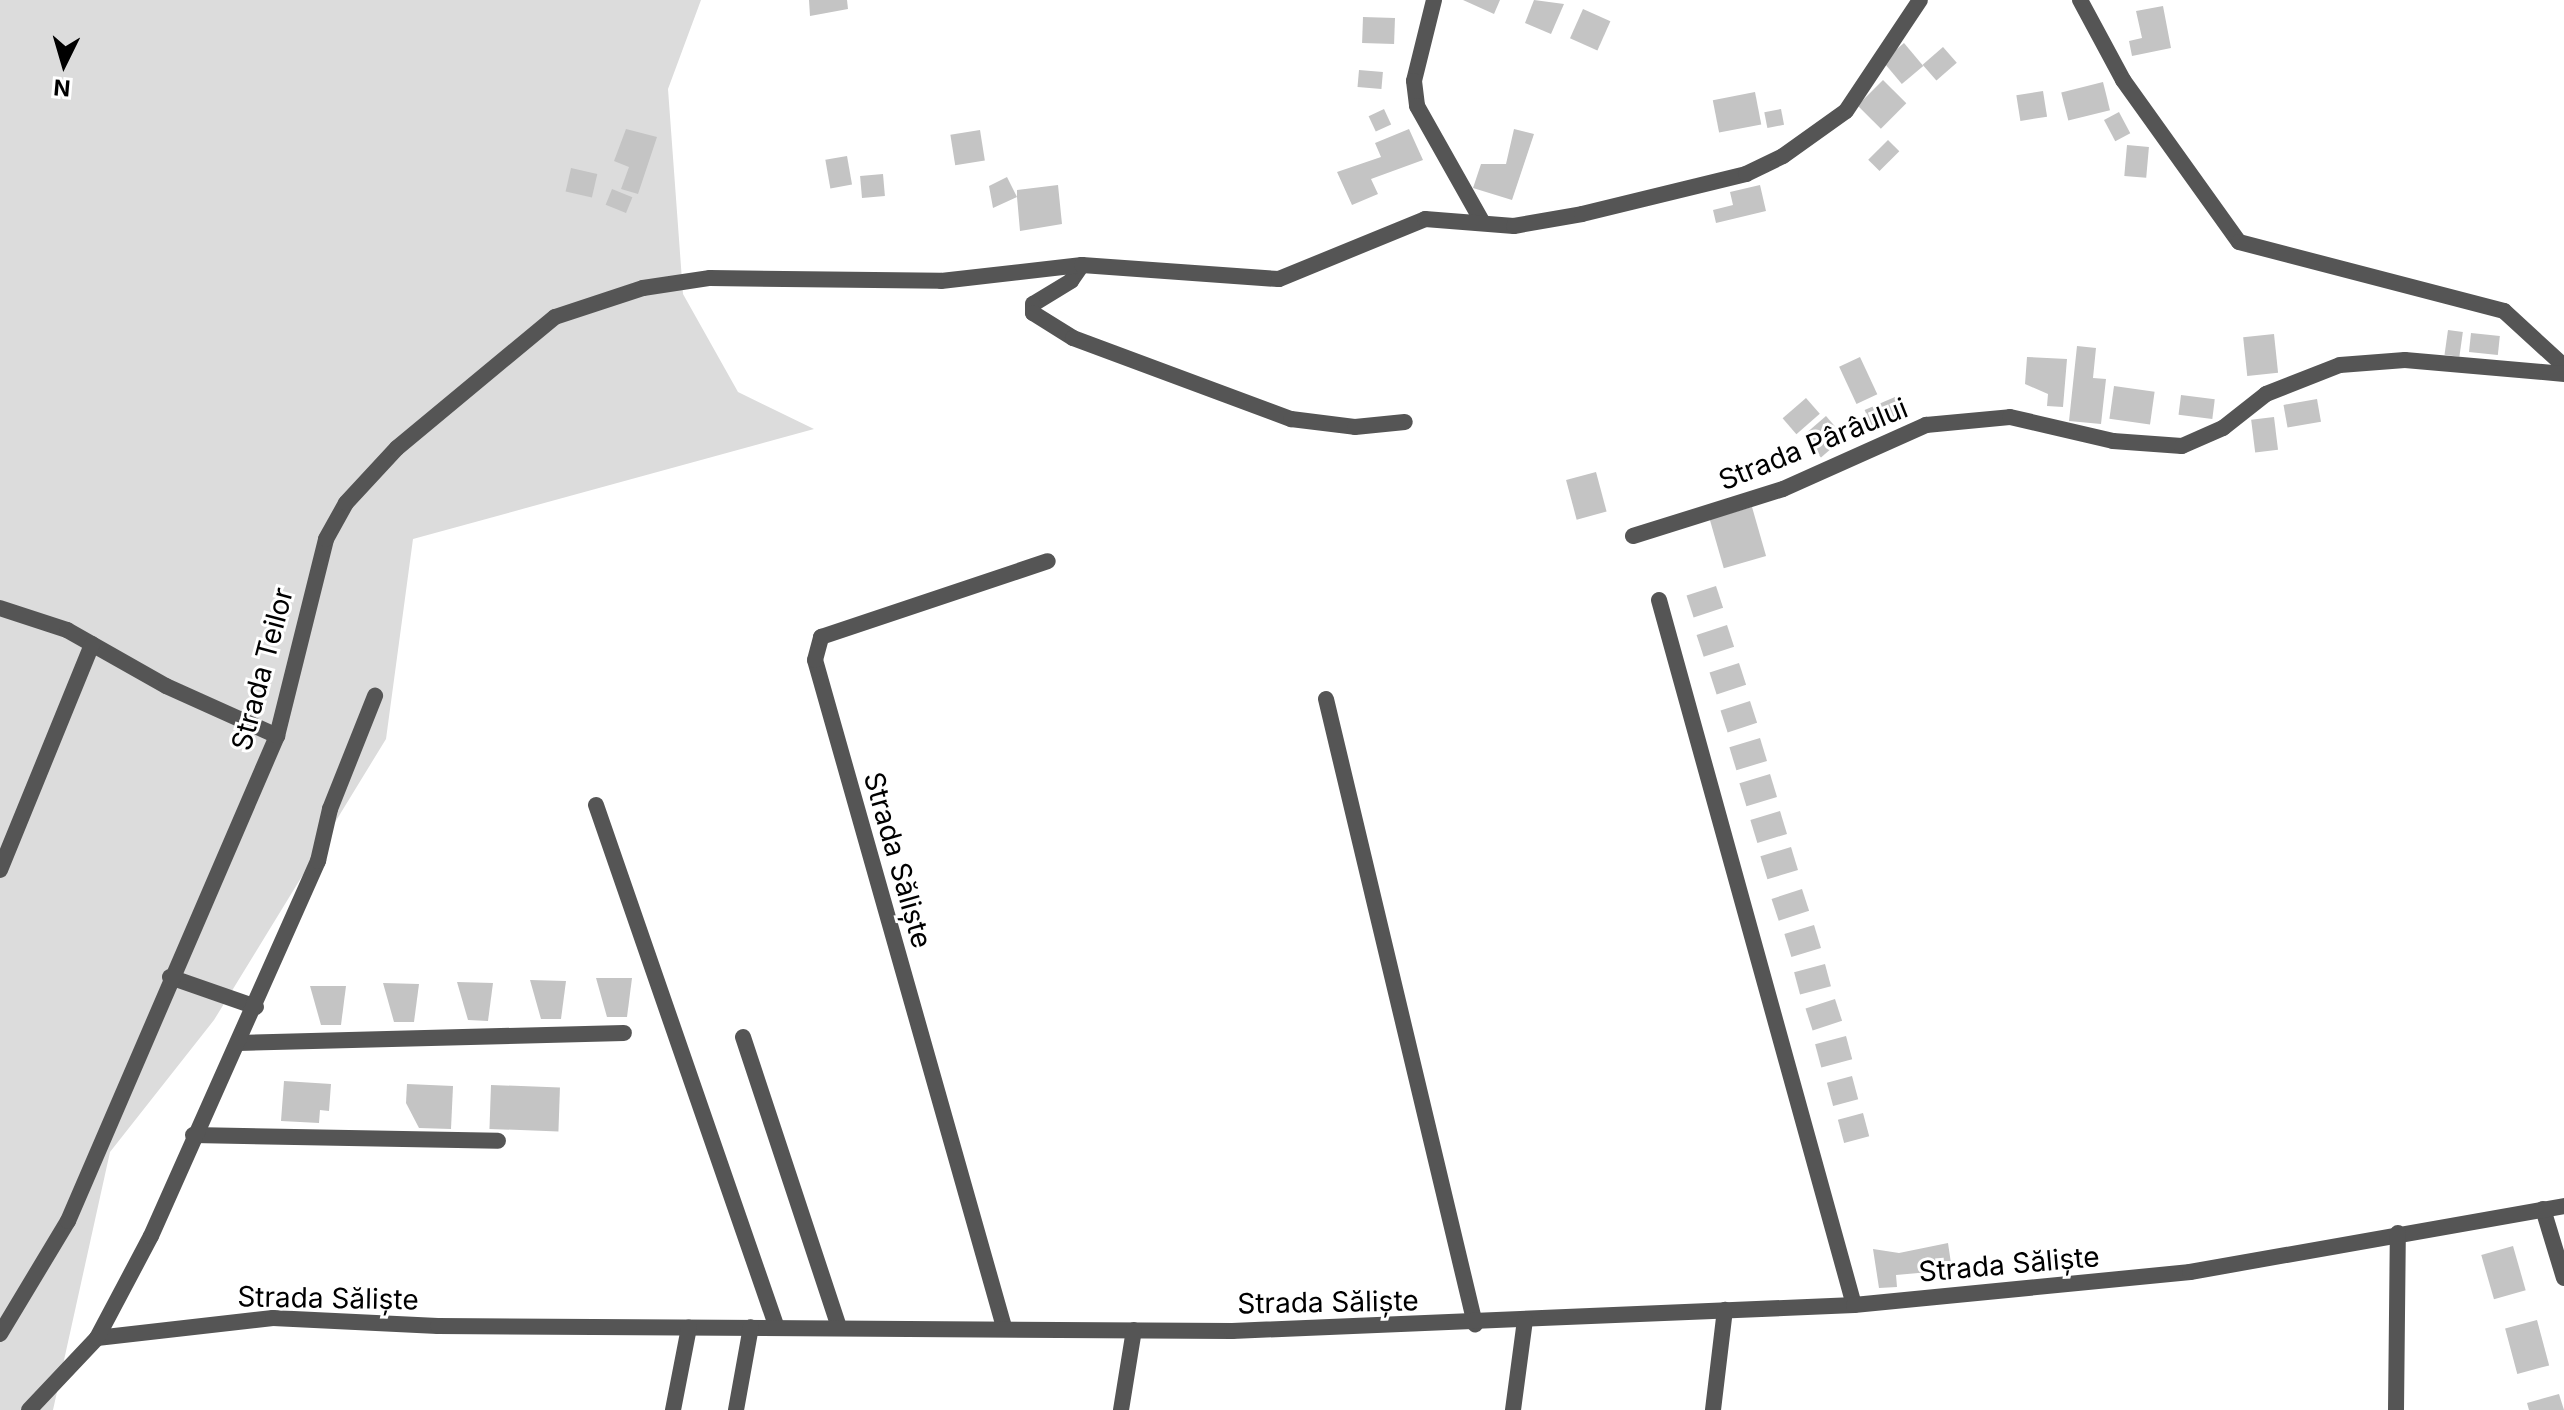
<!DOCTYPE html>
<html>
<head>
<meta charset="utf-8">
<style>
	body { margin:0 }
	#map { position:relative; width:2564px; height:1410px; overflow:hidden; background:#fff; font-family:Inter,sans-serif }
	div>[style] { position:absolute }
	.green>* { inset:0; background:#dcdcdc }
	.building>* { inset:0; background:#c4c4c4; transform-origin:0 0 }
	.street>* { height:16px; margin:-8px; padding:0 8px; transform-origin:8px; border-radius:8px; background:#555 }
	span { translate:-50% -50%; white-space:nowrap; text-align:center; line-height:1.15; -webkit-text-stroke:6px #fff; paint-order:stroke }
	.street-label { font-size:28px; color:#000 }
	.north { position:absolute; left:24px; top:24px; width:80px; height:80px; -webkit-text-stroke:6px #fff; paint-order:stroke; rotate:185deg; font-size:22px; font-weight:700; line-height:32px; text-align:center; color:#000 }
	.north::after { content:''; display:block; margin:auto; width:28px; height:36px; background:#000; clip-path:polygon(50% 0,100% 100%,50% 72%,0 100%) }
</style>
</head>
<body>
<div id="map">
	<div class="green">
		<i style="clip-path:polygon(0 0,701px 0,668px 89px,683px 294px,738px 392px,814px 429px,413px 539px,386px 739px,214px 1020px,110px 1152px,53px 1410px,0 1410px)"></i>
	</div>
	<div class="building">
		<i style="clip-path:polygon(809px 0,847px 0,848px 9px,810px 16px)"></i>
		<i style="clip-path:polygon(1463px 0,1500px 0,1494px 14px)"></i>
		<i style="clip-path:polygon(1534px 0,1564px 4px,1551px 34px,1525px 23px)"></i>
		<i style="clip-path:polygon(2163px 6px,2171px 48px,2132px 56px,2129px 41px,2142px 38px,2136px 11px)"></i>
		<i style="left:1583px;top:9px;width:30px;height:32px;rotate:24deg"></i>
		<i style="left:1363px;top:17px;width:32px;height:26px;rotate:2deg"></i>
		<i style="left:1904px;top:43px;width:30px;height:28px;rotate:50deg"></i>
		<i style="left:1943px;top:47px;width:21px;height:27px;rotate:49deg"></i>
		<i style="left:1359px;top:70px;width:24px;height:17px;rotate:5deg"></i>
		<i style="left:1883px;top:80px;width:33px;height:36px;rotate:45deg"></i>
		<i style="left:2103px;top:82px;width:29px;height:43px;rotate:76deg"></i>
		<i style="left:2043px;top:91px;width:26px;height:27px;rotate:81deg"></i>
		<i style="left:1755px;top:92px;width:33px;height:43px;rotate:79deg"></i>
		<i style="left:1384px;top:109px;width:17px;height:17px;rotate:65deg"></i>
		<i style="left:1781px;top:109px;width:16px;height:17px;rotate:79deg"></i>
		<i style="left:2119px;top:112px;width:24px;height:17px;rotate:62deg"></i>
		<i style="clip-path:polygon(626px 129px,657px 137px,638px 194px,621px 189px,629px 167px,614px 161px)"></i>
		<i style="clip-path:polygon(1409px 129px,1423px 160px,1371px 179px,1378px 194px,1352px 205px,1337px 172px,1381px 157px,1375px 143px)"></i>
		<i style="clip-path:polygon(1514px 129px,1534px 134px,1512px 200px,1473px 188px,1481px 164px,1506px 164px)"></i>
		<i style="left:980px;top:130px;width:31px;height:30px;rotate:81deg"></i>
		<i style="left:1888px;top:140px;width:16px;height:28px;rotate:45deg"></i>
		<i style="left:2127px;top:145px;width:22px;height:31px;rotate:5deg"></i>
		<i style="left:847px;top:156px;width:29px;height:22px;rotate:80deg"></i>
		<i style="left:571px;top:168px;width:27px;height:24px;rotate:13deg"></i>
		<i style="left:883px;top:174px;width:22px;height:23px;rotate:85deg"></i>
		<i style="clip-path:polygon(1007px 177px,1017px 197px,1017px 190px,1058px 185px,1062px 224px,1020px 231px,1017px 197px,993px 208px,989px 186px)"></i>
		<i style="clip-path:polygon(1760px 185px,1766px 211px,1716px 223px,1713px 210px,1733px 205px,1730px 192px)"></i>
		<i style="left:612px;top:189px;width:22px;height:17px;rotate:22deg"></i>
		<i style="left:2448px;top:330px;width:15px;height:25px;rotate:8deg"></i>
		<i style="left:2471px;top:333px;width:29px;height:19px;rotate:6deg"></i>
		<i style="left:2274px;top:334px;width:39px;height:31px;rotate:84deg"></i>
		<i style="clip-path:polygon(2077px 346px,2096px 348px,2093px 378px,2106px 379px,2101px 424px,2069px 421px)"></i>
		<i style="left:1860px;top:357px;width:41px;height:23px;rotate:65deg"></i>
		<i style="clip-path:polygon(2027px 357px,2067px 359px,2063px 407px,2047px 406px,2048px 394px,2025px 384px)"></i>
		<i style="left:2114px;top:386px;width:41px;height:33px;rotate:8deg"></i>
		<i style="left:2181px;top:395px;width:34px;height:20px;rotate:7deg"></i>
		<i style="left:1895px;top:397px;width:23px;height:33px;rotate:67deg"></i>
		<i style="left:1806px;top:398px;width:21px;height:31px;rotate:49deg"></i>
		<i style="left:2317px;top:399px;width:23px;height:34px;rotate:80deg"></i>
		<i style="left:1826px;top:416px;width:28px;height:31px;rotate:49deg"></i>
		<i style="left:2274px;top:417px;width:33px;height:23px;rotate:83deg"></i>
		<i style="left:1596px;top:472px;width:41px;height:31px;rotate:75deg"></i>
		<i style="left:1752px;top:507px;width:51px;height:44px;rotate:74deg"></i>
		<i style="left:1716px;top:586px;width:23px;height:31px;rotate:72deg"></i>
		<i style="left:1727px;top:625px;width:23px;height:32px;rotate:72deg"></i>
		<i style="left:1739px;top:663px;width:23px;height:31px;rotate:72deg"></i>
		<i style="left:1750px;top:701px;width:23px;height:31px;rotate:72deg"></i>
		<i style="left:1760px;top:738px;width:24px;height:32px;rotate:73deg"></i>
		<i style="left:1770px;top:774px;width:24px;height:32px;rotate:73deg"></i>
		<i style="left:1780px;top:811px;width:24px;height:31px;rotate:73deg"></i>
		<i style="left:1791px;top:847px;width:24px;height:32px;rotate:73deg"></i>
		<i style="left:1802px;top:889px;width:23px;height:32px;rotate:72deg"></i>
		<i style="left:1814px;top:925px;width:24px;height:31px;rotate:73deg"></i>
		<i style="left:1825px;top:964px;width:23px;height:32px;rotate:75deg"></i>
		<i style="clip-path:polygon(596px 978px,632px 978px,627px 1017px,607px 1017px)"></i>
		<i style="clip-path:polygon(530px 980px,566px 981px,561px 1019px,541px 1019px)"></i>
		<i style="clip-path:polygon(457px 982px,493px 983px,488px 1021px,468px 1020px)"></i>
		<i style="clip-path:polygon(383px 983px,419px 984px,414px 1022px,394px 1022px)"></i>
		<i style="clip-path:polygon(310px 986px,346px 986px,341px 1025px,321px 1025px)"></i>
		<i style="left:1835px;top:999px;width:23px;height:31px;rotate:72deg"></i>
		<i style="left:1846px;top:1036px;width:24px;height:32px;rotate:75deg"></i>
		<i style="left:1852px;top:1076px;width:24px;height:26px;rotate:75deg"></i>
		<i style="clip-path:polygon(284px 1081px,331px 1084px,329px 1111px,320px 1110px,319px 1123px,281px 1121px)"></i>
		<i style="clip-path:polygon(407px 1084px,453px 1086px,451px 1129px,419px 1128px,406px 1103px)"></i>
		<i style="left:491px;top:1085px;width:69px;height:44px;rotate:2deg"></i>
		<i style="left:1863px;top:1113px;width:24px;height:26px;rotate:75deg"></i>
		<i style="clip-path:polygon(1948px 1243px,1952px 1270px,1896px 1275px,1897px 1287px,1879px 1288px,1873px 1249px,1899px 1253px)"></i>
		<i style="left:2513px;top:1246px;width:46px;height:33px;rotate:74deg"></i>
		<i style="left:2537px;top:1320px;width:47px;height:33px;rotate:75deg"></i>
		<i style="clip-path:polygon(2559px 1394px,2564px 1410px,2529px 1410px,2527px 1403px)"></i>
	</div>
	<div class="street">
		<i style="left:1434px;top:0;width:83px;rotate:103.9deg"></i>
		<i style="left:1414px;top:81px;width:25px;rotate:83deg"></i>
		<i style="left:1417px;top:106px;width:134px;rotate:60.6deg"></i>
		<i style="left:2080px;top:0;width:91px;rotate:61.7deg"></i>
		<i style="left:2123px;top:80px;width:199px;rotate:54.4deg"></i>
		<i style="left:2239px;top:242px;width:274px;rotate:14.6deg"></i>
		<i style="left:2504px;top:311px;width:81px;rotate:42.5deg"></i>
		<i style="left:1082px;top:265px;width:19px;rotate:125deg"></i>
		<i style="left:1071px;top:281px;width:44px;rotate:148.8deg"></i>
		<i style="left:1033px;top:304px;width:9px;rotate:90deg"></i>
		<i style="left:1033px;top:313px;width:47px;rotate:32deg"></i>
		<i style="left:1073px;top:338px;width:233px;rotate:20.4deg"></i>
		<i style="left:1291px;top:419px;width:64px;rotate:7.1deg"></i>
		<i style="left:1355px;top:427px;width:50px;rotate:-5.7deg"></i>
		<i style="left:1633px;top:536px;width:157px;rotate:-17.4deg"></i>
		<i style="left:1783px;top:489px;width:157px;rotate:-24.1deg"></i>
		<i style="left:1926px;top:425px;width:84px;rotate:-5.4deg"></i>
		<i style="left:2010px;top:417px;width:106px;rotate:13.1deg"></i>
		<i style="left:2113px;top:441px;width:69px;rotate:4.1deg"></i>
		<i style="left:2182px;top:446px;width:45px;rotate:-23.7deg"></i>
		<i style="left:2223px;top:428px;width:55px;rotate:-38.3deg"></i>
		<i style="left:2266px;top:394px;width:79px;rotate:-21.4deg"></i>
		<i style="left:2340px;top:365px;width:65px;rotate:-4.4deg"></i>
		<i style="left:2405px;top:360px;width:160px;rotate:5deg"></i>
		<i style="left:1659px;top:600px;width:731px;rotate:74.54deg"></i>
		<i style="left:0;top:608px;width:71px;rotate:18.2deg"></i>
		<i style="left:67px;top:630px;width:114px;rotate:29.5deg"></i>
		<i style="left:166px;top:686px;width:122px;rotate:24.2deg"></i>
		<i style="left:1326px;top:699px;width:643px;rotate:76.59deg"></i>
		<i style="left:596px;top:805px;width:553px;rotate:70.91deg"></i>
		<i style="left:0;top:870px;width:244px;rotate:-67.8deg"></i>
		<i style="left:170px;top:977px;width:91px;rotate:19.2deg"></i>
		<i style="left:743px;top:1037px;width:305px;rotate:71.7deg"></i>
		<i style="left:238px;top:1043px;width:386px;rotate:-1.5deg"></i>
		<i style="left:193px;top:1135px;width:305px;rotate:1.1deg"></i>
		<i style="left:2543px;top:1209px;width:72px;rotate:73.1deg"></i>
		<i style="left:1004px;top:1327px;width:693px;rotate:-105.82deg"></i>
		<i style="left:815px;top:660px;width:24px;rotate:-75deg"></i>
		<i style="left:821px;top:637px;width:239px;rotate:-18.5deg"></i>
		<i style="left:0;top:1334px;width:132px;rotate:-59deg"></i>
		<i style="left:68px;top:1221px;width:528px;rotate:-66.69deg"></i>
		<i style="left:277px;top:736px;width:203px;rotate:-76deg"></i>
		<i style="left:326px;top:539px;width:41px;rotate:-60.9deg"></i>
		<i style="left:346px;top:503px;width:75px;rotate:-47.2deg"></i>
		<i style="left:397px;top:448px;width:205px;rotate:-39.7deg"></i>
		<i style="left:555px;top:317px;width:93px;rotate:-18.2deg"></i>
		<i style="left:643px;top:288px;width:68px;rotate:-8.5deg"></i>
		<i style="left:710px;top:278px;width:231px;rotate:0.7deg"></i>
		<i style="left:941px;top:281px;width:142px;rotate:-6.5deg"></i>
		<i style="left:1082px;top:265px;width:197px;rotate:4.1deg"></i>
		<i style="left:1279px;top:279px;width:158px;rotate:-22.3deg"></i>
		<i style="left:1425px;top:219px;width:89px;rotate:4.5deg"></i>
		<i style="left:1514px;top:226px;width:69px;rotate:-10deg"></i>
		<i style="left:1582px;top:214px;width:169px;rotate:-13.7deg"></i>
		<i style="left:1746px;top:174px;width:41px;rotate:-25.9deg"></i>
		<i style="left:1783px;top:156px;width:77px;rotate:-35.5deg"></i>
		<i style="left:1846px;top:111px;width:133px;rotate:-56.3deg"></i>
		<i style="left:97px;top:1338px;width:177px;rotate:-6.5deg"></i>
		<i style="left:273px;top:1318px;width:165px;rotate:2.8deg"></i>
		<i style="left:438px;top:1326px;width:794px;rotate:0.36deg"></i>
		<i style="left:1232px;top:1331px;width:623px;rotate:-2.39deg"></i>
		<i style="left:1854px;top:1305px;width:338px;rotate:-5.6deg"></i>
		<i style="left:2190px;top:1272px;width:380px;rotate:-10deg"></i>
		<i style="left:29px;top:1410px;width:99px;rotate:-46.6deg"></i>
		<i style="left:97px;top:1338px;width:115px;rotate:-62.1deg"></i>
		<i style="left:151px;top:1236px;width:411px;rotate:-66deg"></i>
		<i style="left:318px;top:861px;width:53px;rotate:-77deg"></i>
		<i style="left:330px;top:809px;width:122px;rotate:-68.3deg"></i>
		<i style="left:673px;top:1410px;width:84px;rotate:-79deg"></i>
		<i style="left:736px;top:1410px;width:84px;rotate:-79.8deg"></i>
		<i style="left:1121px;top:1410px;width:81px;rotate:-80.8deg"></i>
		<i style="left:1513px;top:1410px;width:91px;rotate:-82.4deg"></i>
		<i style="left:1713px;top:1410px;width:101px;rotate:-83.2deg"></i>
		<i style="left:2396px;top:1410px;width:177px;rotate:-89.4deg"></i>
	</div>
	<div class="street-label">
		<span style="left:1813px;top:444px;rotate:-22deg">Strada Pârâului</span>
		<span style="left:262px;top:669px;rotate:-75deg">Strada Teilor</span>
		<span style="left:898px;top:860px;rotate:74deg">Strada Săliște</span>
		<span style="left:2009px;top:1264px;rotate:-5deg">Strada Săliște</span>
		<span style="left:328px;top:1298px;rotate:1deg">Strada Săliște</span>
		<span style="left:1328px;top:1302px;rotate:-1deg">Strada Săliște</span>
	</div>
	<div class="north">N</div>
</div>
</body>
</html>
